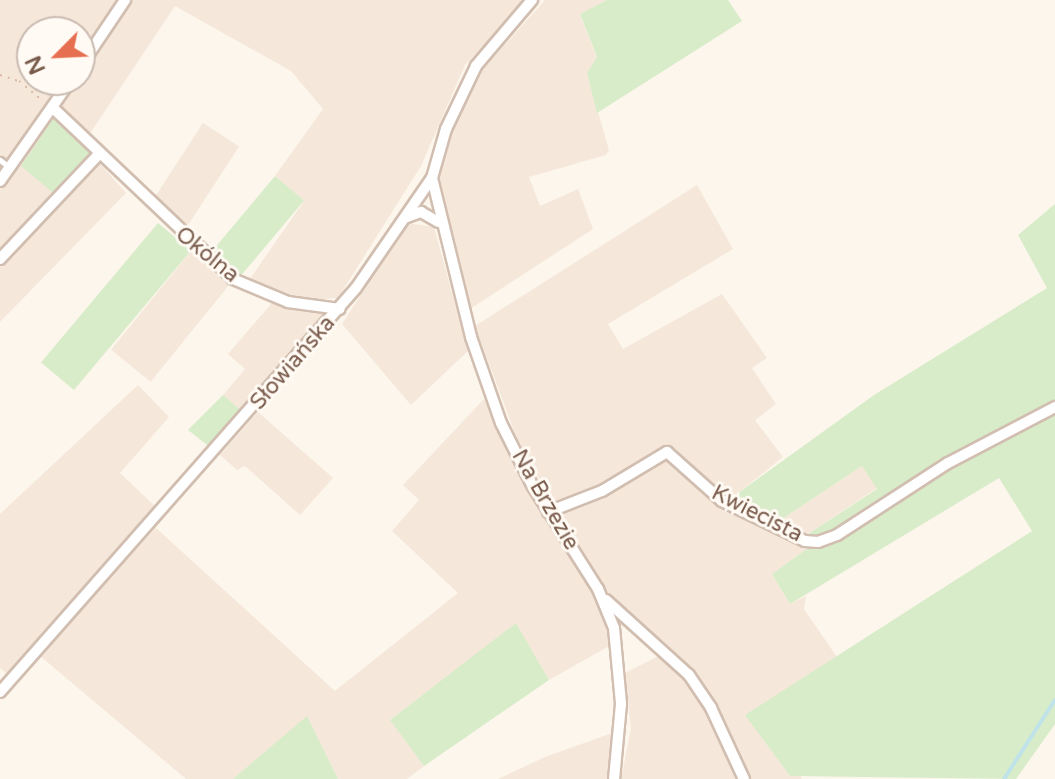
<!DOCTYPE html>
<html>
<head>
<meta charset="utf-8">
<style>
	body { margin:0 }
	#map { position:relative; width:1055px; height:779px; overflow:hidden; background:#fdf6ec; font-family:"Varela Round",sans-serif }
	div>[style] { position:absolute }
	.residential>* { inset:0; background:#f5e8da; transform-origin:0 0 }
	.green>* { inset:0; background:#d8ecc9; transform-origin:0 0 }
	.stream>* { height:4px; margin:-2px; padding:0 2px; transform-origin:2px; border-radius:2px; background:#bfe3e8 }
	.path>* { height:2px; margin-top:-1px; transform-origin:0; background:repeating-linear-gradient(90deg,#d9b8a5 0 2px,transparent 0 8px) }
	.roads { filter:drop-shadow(2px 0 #d1beb0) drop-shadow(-2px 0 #d1beb0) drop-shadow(0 2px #d1beb0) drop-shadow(0 -2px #d1beb0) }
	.lane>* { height:5px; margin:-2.5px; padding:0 2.5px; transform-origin:2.5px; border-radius:2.5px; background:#fff }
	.street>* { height:10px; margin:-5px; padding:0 5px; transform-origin:5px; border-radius:5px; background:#fff }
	span { translate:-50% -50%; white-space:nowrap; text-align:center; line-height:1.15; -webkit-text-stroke:6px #fffaf3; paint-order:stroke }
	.street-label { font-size:22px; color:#7a5c4d }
	.north { position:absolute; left:16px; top:16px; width:80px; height:80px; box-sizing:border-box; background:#fffaf3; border:2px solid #cabbb1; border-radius:50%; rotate:246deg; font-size:22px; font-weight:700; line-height:32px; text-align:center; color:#7a5c4d }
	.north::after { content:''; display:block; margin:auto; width:28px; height:36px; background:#e76f51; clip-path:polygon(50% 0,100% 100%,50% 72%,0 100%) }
</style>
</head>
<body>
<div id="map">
	<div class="residential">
		<i style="clip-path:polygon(evenodd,0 0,528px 0,465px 65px,421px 166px,338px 298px,312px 300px,247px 283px,304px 201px,275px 176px,323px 109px,291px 71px,175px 6px,87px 138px,55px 116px,22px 165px,58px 197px,96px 159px,126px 193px,0 322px,0 0,32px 32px,80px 32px,80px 80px,32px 80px,32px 32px)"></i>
		<i style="clip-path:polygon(545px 0,607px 0,580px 15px,597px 58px,587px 74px,609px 150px,606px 155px,529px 177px,540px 206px,578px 189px,593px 229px,470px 309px,443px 219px,437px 175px,451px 122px,477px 76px)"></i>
		<i style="left:203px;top:123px;width:43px;height:93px;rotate:33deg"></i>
		<i style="clip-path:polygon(697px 185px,733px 249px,608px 324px,623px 349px,722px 294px,767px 358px,752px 368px,776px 404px,755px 420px,783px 457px,721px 507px,808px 548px,772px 574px,790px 604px,806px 596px,804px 609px,837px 657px,746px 715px,790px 776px,798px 772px,802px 779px,621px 779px,631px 729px,625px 673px,668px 651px,609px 595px,547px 494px,516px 436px,475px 326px)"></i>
		<i style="clip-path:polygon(407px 223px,434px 227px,468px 351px,411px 405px,342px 324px)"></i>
		<i style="left:191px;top:251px;width:51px;height:127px;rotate:39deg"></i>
		<i style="clip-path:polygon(272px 303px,323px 310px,326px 319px,243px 412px,223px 395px,245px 369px,228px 354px)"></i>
		<i style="clip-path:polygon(138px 385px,169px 417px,120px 473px,158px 509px,79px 599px,85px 604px,156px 528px,335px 691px,458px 593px,392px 531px,419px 500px,403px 485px,484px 399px,527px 490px,597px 598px,611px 645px,549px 680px,516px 624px,391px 719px,424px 766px,407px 779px,338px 779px,307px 717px,233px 779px,186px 779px,33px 650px,9px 676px,0 668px,0 514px)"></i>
		<i style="clip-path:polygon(258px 412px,333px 478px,300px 515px,245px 466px,237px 470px,220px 455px)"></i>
		<i style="clip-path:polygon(862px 466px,877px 488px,805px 536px,776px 523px)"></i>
		<i style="clip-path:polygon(615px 732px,608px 779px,498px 779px,545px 757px)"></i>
	</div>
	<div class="green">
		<i style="clip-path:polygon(607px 0,728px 0,742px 21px,597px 113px,587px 73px,597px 57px,580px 14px)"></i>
		<i style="clip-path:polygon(55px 116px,96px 159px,58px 197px,21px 166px)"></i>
		<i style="left:275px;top:176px;width:38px;height:104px;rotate:40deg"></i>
		<i style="clip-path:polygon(1055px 204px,1055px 402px,960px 451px,843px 530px,819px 538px,805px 536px,877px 489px,862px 466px,776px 523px,727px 501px,874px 395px,1047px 288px,1018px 235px)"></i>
		<i style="left:158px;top:223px;width:43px;height:182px;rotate:40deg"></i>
		<i style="clip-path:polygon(223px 395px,243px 412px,211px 448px,188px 430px)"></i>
		<i style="clip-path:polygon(1055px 410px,1055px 724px,1016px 779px,790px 776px,745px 715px,1032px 531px,999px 478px,790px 604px,772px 574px,808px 548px,824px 546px,948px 467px)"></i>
		<i style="clip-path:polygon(516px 623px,549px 680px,424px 766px,390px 720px)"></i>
		<i style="clip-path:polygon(307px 716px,338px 779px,233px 779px)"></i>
	</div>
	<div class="stream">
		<i style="left:1004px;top:779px;width:94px;rotate:-57.2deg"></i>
	</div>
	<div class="path">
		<i style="left:0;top:75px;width:20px;rotate:18deg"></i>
		<i style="left:19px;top:81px;width:30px;rotate:40deg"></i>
	</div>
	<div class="roads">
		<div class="lane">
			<i style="left:0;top:160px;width:13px;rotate:39deg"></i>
		</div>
		<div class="street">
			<i style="left:80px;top:67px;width:81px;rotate:-56.1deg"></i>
			<i style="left:53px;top:108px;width:248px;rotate:43.5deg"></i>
			<i style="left:233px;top:279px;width:60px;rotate:22.7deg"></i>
			<i style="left:288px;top:302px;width:52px;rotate:7.7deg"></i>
			<i style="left:432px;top:178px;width:164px;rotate:76.2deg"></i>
			<i style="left:471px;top:337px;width:91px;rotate:70.8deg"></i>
			<i style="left:501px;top:423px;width:69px;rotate:63.4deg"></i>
			<i style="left:532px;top:485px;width:123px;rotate:57.6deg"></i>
			<i style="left:598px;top:589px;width:42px;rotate:67.7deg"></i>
			<i style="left:614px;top:628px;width:76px;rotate:84.7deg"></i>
			<i style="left:621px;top:704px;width:75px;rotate:95.3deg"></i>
			<i style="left:0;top:181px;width:123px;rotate:-54.9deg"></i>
			<i style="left:407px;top:217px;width:15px;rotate:-20deg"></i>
			<i style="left:421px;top:212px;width:20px;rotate:30deg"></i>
			<i style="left:0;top:259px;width:144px;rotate:-46.7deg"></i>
			<i style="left:548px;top:512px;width:58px;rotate:-21.3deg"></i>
			<i style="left:602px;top:491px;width:76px;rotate:-31deg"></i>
			<i style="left:667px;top:452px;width:74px;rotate:41.7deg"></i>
			<i style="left:722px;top:501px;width:92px;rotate:25.7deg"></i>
			<i style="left:805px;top:541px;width:13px;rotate:4deg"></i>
			<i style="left:818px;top:542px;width:20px;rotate:-20deg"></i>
			<i style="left:837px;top:535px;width:132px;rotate:-33deg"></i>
			<i style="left:948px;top:463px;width:121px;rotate:-27.6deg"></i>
			<i style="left:606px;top:600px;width:112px;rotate:42.1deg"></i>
			<i style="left:689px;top:675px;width:40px;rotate:56deg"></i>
			<i style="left:711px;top:708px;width:78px;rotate:65.1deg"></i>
			<i style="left:0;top:692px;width:538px;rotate:-48.61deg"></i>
			<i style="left:356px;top:288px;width:134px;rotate:-55.4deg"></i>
			<i style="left:432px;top:178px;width:51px;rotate:-74.1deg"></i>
			<i style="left:446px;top:129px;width:70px;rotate:-64.5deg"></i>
			<i style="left:476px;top:66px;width:87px;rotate:-49.7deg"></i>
		</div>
	</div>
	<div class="street-label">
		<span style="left:207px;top:255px;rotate:39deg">Okólna</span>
		<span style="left:293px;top:363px;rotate:-49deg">Słowiańska</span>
		<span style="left:545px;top:500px;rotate:60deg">Na Brzezie</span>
		<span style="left:757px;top:514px;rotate:27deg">Kwiecista</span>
	</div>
	<div class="north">N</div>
</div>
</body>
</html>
